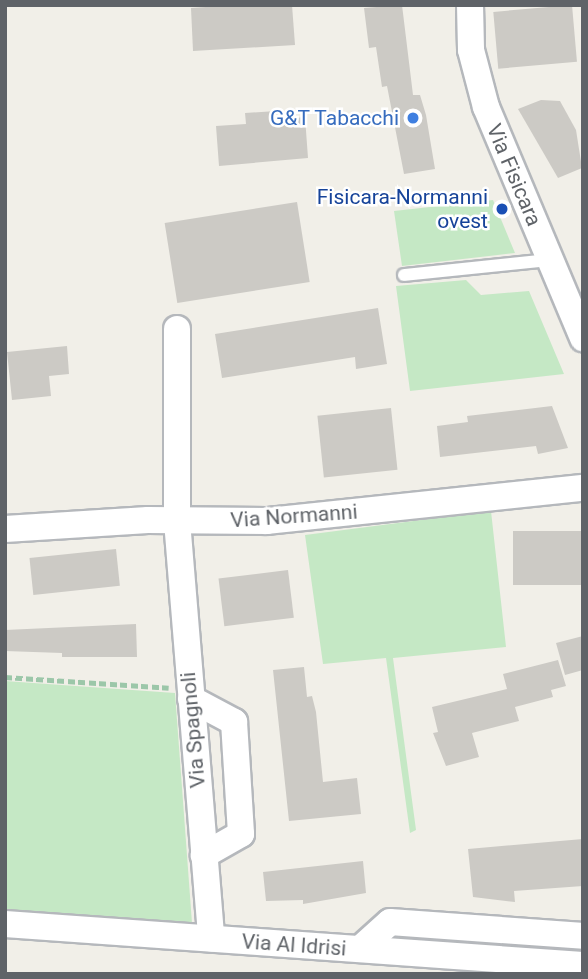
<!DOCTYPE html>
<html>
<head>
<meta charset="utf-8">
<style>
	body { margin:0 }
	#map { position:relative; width:588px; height:979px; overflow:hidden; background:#f1efe8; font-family:Roboto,sans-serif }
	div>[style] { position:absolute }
	.green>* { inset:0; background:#c5e8c5 }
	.building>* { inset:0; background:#cccac5; transform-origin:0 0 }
	.path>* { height:4.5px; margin-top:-2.25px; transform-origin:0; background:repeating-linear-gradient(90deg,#9cc7a9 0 7px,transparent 0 10.5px) }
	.roads { filter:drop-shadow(2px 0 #b5b8bc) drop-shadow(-2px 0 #b5b8bc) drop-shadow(0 2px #b5b8bc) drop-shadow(0 -2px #b5b8bc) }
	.lane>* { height:12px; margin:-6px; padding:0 6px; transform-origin:6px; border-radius:6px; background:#fff }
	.street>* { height:26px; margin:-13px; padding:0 13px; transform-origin:13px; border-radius:13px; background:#fff }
	.dots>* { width:19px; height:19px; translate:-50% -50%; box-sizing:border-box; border:4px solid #fff; border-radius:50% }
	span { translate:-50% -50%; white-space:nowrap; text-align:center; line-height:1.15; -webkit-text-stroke:5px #fff; paint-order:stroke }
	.shop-label { font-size:21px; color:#366cbe }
	.right { translate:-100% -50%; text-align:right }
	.street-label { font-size:21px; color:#5f6368 }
	.transit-label { font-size:21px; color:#164399 }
	.frame { position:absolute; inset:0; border:7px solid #5f6368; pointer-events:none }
</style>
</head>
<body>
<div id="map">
	<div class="green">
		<i style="clip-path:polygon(493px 200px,515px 253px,402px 266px,394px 211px)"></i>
		<i style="clip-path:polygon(466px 280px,481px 295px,529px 291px,564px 374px,410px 391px,396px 286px)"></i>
		<i style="clip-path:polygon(491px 511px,506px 647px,393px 658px,416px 830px,410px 833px,386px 658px,323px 664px,305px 535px)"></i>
		<i style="clip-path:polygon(5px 681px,175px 693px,192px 923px,5px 910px)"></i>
	</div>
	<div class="building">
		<i style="clip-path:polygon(235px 5px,292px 5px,295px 45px,193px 51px,191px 8px)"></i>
		<i style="clip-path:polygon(402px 5px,413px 95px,420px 95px,426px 115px,435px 169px,404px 174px,387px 86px,382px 87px,376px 47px,369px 48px,364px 8px)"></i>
		<i style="left:572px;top:5px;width:57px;height:79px;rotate:85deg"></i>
		<i style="clip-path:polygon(541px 100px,560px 101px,576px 130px,582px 168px,558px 178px,518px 109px)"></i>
		<i style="clip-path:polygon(276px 111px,277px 120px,305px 117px,308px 158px,219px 166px,216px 126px,246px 124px,245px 113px)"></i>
		<i style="left:297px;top:202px;width:81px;height:134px;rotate:81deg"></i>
		<i style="clip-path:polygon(378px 308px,387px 364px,356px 369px,355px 357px,222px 378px,215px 334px)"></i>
		<i style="clip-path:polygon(67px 346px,69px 374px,49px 376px,51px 396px,12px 400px,7px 352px)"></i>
		<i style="clip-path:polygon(552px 406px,568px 448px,538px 454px,536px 446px,440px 457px,437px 426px,468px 422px,467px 416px)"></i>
		<i style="left:391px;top:408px;width:62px;height:74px;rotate:84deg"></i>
		<i style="left:583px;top:531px;width:54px;height:70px;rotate:90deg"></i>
		<i style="left:116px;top:549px;width:37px;height:87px;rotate:84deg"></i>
		<i style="left:288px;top:570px;width:48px;height:70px;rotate:83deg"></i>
		<i style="clip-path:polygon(136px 624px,137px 657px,62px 657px,62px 653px,5px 651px,5px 630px)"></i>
		<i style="clip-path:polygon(583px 636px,583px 670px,565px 675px,556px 643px)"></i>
		<i style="clip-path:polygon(558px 660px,566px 686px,551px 690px,553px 697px,515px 707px,519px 721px,472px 733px,479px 757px,446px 766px,433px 733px,438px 732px,432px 707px,507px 689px,503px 674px)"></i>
		<i style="clip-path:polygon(304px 667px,307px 697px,312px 696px,316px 712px,323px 782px,357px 778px,361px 814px,289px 821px,273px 670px)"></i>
		<i style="clip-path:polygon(583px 839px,583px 886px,514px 891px,515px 902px,473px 897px,468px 849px)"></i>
		<i style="clip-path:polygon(363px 861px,366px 893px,303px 904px,303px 900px,266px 901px,263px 872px)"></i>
	</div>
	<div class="path">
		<i style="left:5px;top:677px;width:164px;rotate:3.8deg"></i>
	</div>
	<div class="roads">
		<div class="lane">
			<i style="left:404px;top:275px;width:147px;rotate:-5.9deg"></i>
		</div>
		<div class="street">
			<i style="left:470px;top:5px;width:45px;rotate:88.7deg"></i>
			<i style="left:471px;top:50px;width:59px;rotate:75.3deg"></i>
			<i style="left:486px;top:107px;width:251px;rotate:67.2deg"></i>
			<i style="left:177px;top:329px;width:192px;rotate:90deg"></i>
			<i style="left:177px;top:521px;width:419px;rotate:85.3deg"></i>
			<i style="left:5px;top:529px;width:143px;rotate:-3.6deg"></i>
			<i style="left:148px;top:520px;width:119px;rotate:0.5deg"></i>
			<i style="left:267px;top:521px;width:318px;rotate:-6deg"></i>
			<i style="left:191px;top:699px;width:49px;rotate:28.1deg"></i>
			<i style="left:234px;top:722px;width:112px;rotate:86.4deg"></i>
			<i style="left:241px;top:834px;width:43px;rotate:150.4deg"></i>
			<i style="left:5px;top:924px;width:579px;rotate:4.06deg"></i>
			<i style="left:360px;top:949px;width:40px;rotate:-42deg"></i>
			<i style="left:390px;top:922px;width:194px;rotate:4.1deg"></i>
		</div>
	</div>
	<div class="dots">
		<i style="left:413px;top:118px;background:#3f7fe0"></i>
		<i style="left:502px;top:209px;background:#1a4fb4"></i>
	</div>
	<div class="shop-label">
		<span class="right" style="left:399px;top:118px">G&amp;T Tabacchi</span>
	</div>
	<div class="street-label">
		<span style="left:514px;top:175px;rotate:67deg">Via Fisicara</span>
		<span style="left:294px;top:516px;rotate:-4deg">Via Normanni</span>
		<span style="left:193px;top:730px;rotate:-95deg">Via Spagnoli</span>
		<span style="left:294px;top:945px;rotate:4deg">Via Al Idrisi</span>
	</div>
	<div class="transit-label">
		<span class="right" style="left:488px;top:209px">Fisicara-Normanni<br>ovest</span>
	</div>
	<div class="frame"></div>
</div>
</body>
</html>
